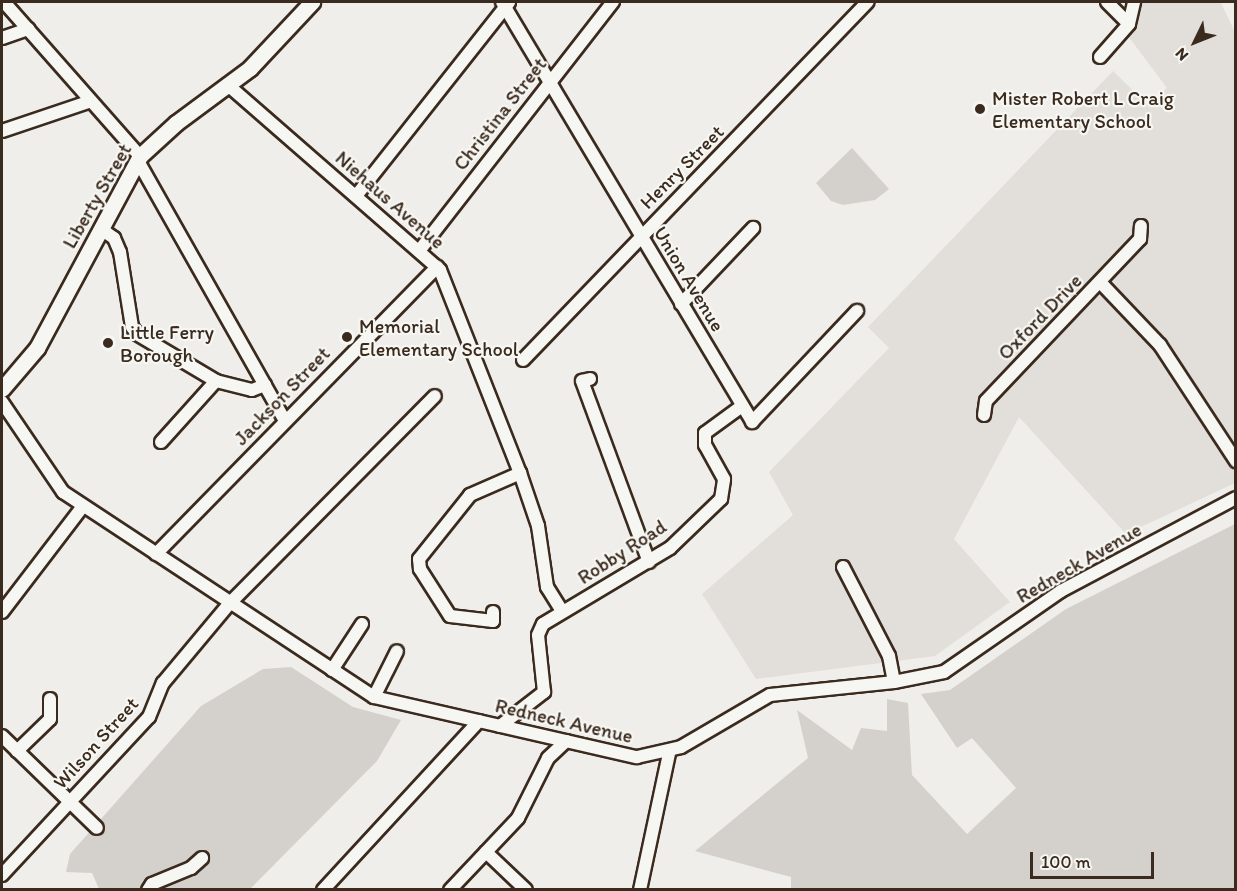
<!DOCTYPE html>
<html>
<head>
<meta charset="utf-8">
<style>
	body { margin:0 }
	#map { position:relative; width:1237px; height:891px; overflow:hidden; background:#efeeea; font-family:Itim,sans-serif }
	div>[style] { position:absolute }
	.built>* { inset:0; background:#e2dfdb }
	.green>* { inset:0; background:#d4d1cc }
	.roads { filter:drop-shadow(2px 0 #3b2a1e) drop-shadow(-2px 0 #3b2a1e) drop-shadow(0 2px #3b2a1e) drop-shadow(0 -2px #3b2a1e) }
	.minor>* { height:12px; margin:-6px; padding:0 6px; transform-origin:6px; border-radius:6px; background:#f6f6f2 }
	.major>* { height:15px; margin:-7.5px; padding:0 7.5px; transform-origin:7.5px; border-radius:7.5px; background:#f6f6f2 }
	.dots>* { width:16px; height:16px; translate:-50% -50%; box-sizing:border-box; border:3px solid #f6f6f2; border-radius:50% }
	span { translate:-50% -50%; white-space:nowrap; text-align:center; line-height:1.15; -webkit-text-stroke:4.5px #f6f6f2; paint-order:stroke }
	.poi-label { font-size:20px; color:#3b2a1e }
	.left { translate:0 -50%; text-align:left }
	.street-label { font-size:20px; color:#3b2a1e }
	.frame { position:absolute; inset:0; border:3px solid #3b2a1e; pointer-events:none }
	.north { position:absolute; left:1165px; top:12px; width:60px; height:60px; -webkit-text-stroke:4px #f6f6f2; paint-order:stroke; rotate:227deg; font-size:16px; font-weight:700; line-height:24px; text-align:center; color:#3b2a1e }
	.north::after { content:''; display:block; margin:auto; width:21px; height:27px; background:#3b2a1e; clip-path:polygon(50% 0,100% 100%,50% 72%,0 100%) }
	.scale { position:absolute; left:1030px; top:852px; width:124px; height:27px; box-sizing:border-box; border:3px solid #3b2a1e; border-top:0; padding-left:8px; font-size:18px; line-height:21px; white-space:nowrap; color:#3b2a1e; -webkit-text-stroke:4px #f6f6f2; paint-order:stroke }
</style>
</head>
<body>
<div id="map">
	<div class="built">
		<i style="clip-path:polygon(1133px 2px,1221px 3px,1236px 34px,1235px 483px,1126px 534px,1019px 417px,954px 539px,1010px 602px,935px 656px,756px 679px,702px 594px,793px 515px,769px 472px,889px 348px,868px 327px,1113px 71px,1148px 105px,1167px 88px,1125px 32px)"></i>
	</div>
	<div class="green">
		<i style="clip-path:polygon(852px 148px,889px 189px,875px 200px,843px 205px,831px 201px,816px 183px)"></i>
		<i style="clip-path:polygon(1235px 524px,1235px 889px,791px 889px,791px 877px,695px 851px,808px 758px,797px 710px,852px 750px,861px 728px,887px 731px,887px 699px,908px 703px,912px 775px,967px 834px,1016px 788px,972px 738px,957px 748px,921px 694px,950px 690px,1066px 609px)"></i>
		<i style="clip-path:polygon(291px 667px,353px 707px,401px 720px,377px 761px,250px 889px,99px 889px,92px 873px,66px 872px,70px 854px,201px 706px,263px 669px)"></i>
	</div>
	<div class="roads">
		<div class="minor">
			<i style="left:4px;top:2px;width:205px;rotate:48.6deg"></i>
			<i style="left:502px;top:2px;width:489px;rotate:59.2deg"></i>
			<i style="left:752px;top:422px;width:153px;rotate:-46.6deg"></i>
			<i style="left:1107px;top:2px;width:31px;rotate:45deg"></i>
			<i style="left:2px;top:38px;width:28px;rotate:-19deg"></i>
			<i style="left:1100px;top:57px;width:44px;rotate:-48.7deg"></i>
			<i style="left:1129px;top:24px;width:23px;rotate:-77deg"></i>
			<i style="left:229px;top:86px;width:280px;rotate:41.1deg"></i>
			<i style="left:440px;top:270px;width:218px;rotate:68.5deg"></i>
			<i style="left:520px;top:473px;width:56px;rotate:71.2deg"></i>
			<i style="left:538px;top:526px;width:62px;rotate:81.6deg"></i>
			<i style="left:547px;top:587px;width:28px;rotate:58deg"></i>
			<i style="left:2px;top:131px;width:94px;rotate:-18.6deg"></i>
			<i style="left:138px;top:161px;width:299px;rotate:60.5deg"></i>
			<i style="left:356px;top:196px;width:247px;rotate:-51.7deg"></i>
			<i style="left:101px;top:229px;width:16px;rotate:35deg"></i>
			<i style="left:114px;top:238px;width:15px;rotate:67deg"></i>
			<i style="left:120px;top:252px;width:76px;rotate:80.9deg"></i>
			<i style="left:132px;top:327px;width:9px;rotate:54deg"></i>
			<i style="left:137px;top:334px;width:92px;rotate:30.7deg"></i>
			<i style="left:419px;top:251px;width:316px;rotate:-52.1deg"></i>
			<i style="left:1100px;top:282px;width:87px;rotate:46.4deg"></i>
			<i style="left:1160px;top:345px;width:139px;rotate:56.8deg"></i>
			<i style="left:681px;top:304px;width:105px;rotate:-46.5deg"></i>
			<i style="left:523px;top:360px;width:497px;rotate:-46.1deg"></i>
			<i style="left:590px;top:379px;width:8px;rotate:166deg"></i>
			<i style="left:582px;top:381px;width:193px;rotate:69.7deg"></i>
			<i style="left:2px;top:402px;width:109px;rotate:55.9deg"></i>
			<i style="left:63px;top:492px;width:372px;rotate:33.4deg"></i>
			<i style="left:374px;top:697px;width:270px;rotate:12.9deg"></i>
			<i style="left:637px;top:757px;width:45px;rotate:-12.8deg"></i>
			<i style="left:681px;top:747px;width:103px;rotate:-30.3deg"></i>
			<i style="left:770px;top:695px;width:125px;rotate:-6deg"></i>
			<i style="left:894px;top:682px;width:51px;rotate:-11.3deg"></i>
			<i style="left:944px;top:672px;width:142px;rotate:-34.7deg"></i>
			<i style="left:1061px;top:591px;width:198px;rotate:-28deg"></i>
			<i style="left:984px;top:415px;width:14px;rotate:-82deg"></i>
			<i style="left:986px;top:401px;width:224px;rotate:-46.5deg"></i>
			<i style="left:1140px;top:239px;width:13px;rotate:-86deg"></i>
			<i style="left:161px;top:442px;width:82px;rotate:-48deg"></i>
			<i style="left:216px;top:381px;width:37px;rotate:14deg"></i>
			<i style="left:252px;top:390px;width:14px;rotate:-21deg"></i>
			<i style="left:156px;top:554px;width:402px;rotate:-45.6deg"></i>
			<i style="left:843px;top:567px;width:100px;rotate:62.7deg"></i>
			<i style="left:889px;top:656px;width:26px;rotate:79deg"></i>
			<i style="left:2px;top:612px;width:133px;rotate:-52.6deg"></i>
			<i style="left:493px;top:612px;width:9px;rotate:90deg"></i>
			<i style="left:493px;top:621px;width:43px;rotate:-173.4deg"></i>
			<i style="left:450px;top:616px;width:56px;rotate:-122.6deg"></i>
			<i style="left:420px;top:569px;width:10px;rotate:-96deg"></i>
			<i style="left:419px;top:559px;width:82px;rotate:-51.4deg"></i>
			<i style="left:470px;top:495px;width:55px;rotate:-23.7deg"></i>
			<i style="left:332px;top:670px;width:55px;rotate:-56.9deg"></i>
			<i style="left:374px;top:697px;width:51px;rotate:-63.4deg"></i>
			<i style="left:500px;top:726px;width:56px;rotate:-37.7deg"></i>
			<i style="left:544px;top:692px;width:57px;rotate:-96deg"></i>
			<i style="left:538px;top:635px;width:12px;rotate:-66deg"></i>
			<i style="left:543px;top:624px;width:148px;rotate:-30.9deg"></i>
			<i style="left:670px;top:548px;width:71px;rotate:-43.9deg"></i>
			<i style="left:721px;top:499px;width:20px;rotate:-81deg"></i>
			<i style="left:724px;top:479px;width:39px;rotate:-119deg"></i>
			<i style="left:705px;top:445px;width:12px;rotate:-90deg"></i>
			<i style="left:705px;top:433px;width:46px;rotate:-36.1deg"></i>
			<i style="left:2px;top:736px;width:132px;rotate:44.1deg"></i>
			<i style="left:17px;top:751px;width:46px;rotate:-44.1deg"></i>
			<i style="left:50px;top:719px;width:20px;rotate:-90deg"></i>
			<i style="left:486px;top:852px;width:55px;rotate:43.5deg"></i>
			<i style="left:2px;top:875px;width:216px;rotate:-47.1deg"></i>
			<i style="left:149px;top:717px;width:37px;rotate:-68deg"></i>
			<i style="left:163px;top:683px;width:104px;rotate:-50.1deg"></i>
			<i style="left:230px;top:603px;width:291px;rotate:-45.3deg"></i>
			<i style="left:148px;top:890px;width:7px;rotate:-56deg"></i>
			<i style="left:152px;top:884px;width:42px;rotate:-22.3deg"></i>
			<i style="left:191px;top:868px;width:15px;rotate:-42deg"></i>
			<i style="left:323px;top:890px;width:230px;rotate:-47.3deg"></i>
			<i style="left:450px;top:890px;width:99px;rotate:-46.6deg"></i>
			<i style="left:518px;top:818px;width:67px;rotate:-63.4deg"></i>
			<i style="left:548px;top:758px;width:25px;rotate:-43deg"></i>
			<i style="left:640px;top:890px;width:140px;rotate:-78deg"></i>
		</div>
		<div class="major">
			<i style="left:2px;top:389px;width:54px;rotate:-49.5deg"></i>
			<i style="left:37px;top:348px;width:218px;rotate:-61.8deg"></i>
			<i style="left:140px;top:156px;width:49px;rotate:-42.5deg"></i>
			<i style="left:176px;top:123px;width:92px;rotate:-36.6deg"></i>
			<i style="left:250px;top:68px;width:91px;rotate:-46.8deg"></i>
		</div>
	</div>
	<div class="dots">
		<i style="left:980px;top:109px;background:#3b2a1e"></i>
		<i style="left:347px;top:337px;background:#3b2a1e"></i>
		<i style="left:108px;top:343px;background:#3b2a1e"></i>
	</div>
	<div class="poi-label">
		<span class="left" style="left:992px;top:110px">Mister Robert L Craig<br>Elementary School</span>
		<span class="left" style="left:359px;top:338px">Memorial<br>Elementary School</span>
		<span class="left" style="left:120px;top:344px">Little Ferry<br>Borough</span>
	</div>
	<div class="street-label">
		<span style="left:500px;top:114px;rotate:-52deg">Christina Street</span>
		<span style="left:682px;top:167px;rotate:-45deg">Henry Street</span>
		<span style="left:97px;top:196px;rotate:-60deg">Liberty Street</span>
		<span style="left:390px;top:200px;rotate:41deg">Niehaus Avenue</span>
		<span style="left:689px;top:279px;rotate:59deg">Union Avenue</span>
		<span style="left:1040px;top:317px;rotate:-46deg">Oxford Drive</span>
		<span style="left:282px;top:396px;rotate:-46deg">Jackson Street</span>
		<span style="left:622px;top:552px;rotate:-33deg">Robby Road</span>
		<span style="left:1079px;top:563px;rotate:-30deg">Redneck Avenue</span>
		<span style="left:564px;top:721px;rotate:13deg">Redneck Avenue</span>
		<span style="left:96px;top:743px;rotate:-48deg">Wilson Street</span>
	</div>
	<div class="frame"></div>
	<div class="north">N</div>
	<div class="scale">100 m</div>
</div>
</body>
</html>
